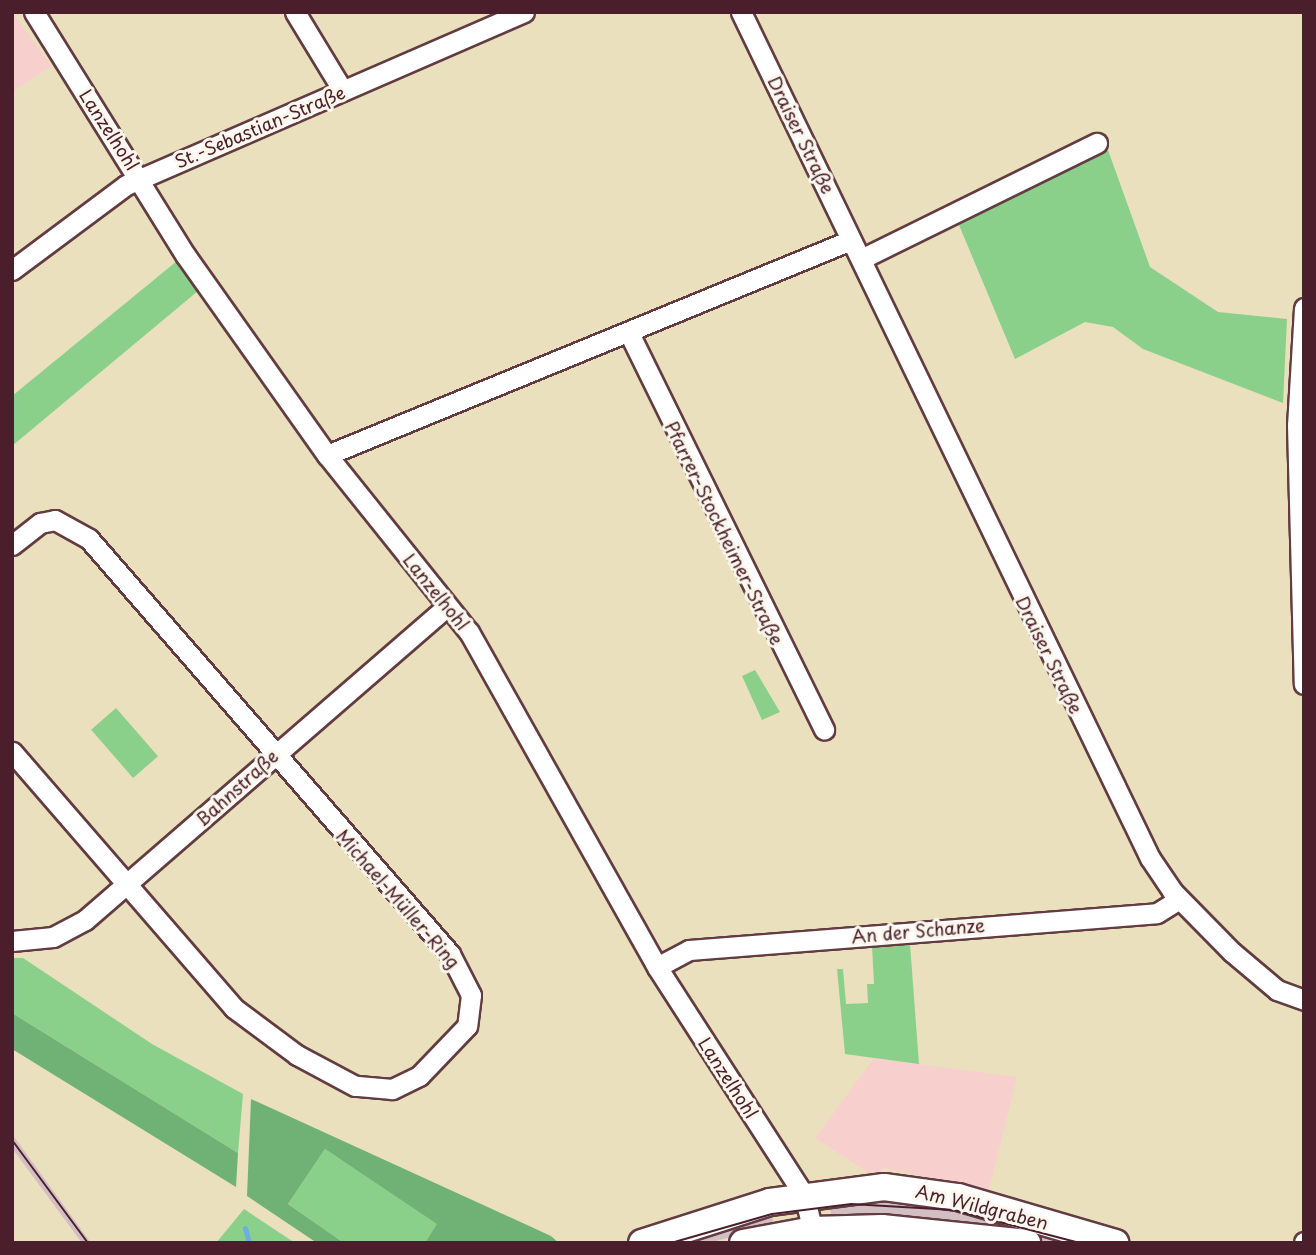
<!DOCTYPE html>
<html>
<head>
<meta charset="utf-8">
<style>
	body { margin:0 }
	#map { position:relative; width:1316px; height:1255px; overflow:hidden; background:#eae0be; font-family:"Playpen Sans",sans-serif }
	div>[style] { position:absolute }
	.built>* { inset:0; background:#f7d0cd }
	.industrial>* { inset:0; background:#d2bec3 }
	.green>* { inset:0; background:#8bd08a; transform-origin:0 0 }
	.forest>* { inset:0; background:#70b276 }
	.stream>* { height:5px; margin:-2.5px; padding:0 2.5px; transform-origin:2.5px; border-radius:2.5px; background:#6eade1 }
	.roads { filter:drop-shadow(2px 0 #623c41) drop-shadow(-2px 0 #623c41) drop-shadow(0 2px #623c41) drop-shadow(0 -2px #623c41) }
	.street>* { height:19px; margin:-9.5px; padding:0 9.5px; transform-origin:9.5px; border-radius:9.5px; background:#fff }
	.secondary>* { height:26px; margin:-13px; padding:0 13px; transform-origin:13px; border-radius:13px; background:#fff }
	.tram>* { height:2px; margin:-1px; padding:0 1px; transform-origin:1px; border-radius:1px; background:#4a1f2b }
	span { translate:-50% -50%; white-space:nowrap; text-align:center; line-height:1.15; -webkit-text-stroke:6px #fbf7ec; paint-order:stroke }
	.street-label { font-size:18px; color:#4a1f2b }
	.frame { position:absolute; inset:0; border:14px solid #4a1f2b; pointer-events:none }
</style>
</head>
<body>
<div id="map">
	<div class="built">
		<i style="clip-path:polygon(12px 12px,52px 66px,12px 92px)"></i>
		<i style="clip-path:polygon(874px 1058px,1017px 1077px,989px 1190px,883px 1168px,878px 1179px,815px 1138px)"></i>
	</div>
	<div class="industrial">
		<i style="clip-path:polygon(12px 1134px,91px 1243px,82px 1243px,12px 1148px)"></i>
		<i style="clip-path:polygon(909px 1195px,1096px 1243px,1049px 1243px,937px 1223px,831px 1215px,830px 1203px)"></i>
		<i style="clip-path:polygon(771px 1211px,774px 1226px,708px 1243px,660px 1243px)"></i>
	</div>
	<div class="green">
		<i style="clip-path:polygon(1108px 150px,1150px 267px,1218px 312px,1287px 319px,1283px 403px,1143px 349px,1113px 327px,1085px 322px,1015px 359px,959px 225px)"></i>
		<i style="clip-path:polygon(177px 261px,198px 291px,12px 446px,12px 396px)"></i>
		<i style="clip-path:polygon(755px 670px,780px 712px,762px 720px,742px 676px)"></i>
		<i style="left:116px;top:708px;width:64px;height:33px;rotate:49deg"></i>
		<i style="clip-path:polygon(910px 944px,919px 1064px,845px 1054px,837px 969px,843px 969px,846px 1004px,868px 1003px,867px 984px,874px 984px,872px 946px)"></i>
		<i style="clip-path:polygon(12px 958px,23px 958px,152px 1044px,243px 1094px,238px 1153px,12px 1013px)"></i>
		<i style="clip-path:polygon(325px 1149px,438px 1224px,425px 1243px,344px 1243px,288px 1204px)"></i>
		<i style="clip-path:polygon(244px 1209px,295px 1243px,216px 1243px)"></i>
	</div>
	<div class="forest">
		<i style="clip-path:polygon(12px 1013px,238px 1153px,236px 1187px,12px 1049px)"></i>
		<i style="clip-path:polygon(251px 1099px,551px 1236px,559px 1243px,425px 1243px,437px 1224px,325px 1149px,288px 1204px,344px 1243px,317px 1243px,247px 1196px)"></i>
	</div>
	<div class="stream">
		<i style="left:245px;top:1228px;width:16px;rotate:75deg"></i>
	</div>
	<div class="roads">
		<div class="street">
			<i style="left:34px;top:12px;width:287px;rotate:58.1deg"></i>
			<i style="left:186px;top:256px;width:244px;rotate:54.7deg"></i>
			<i style="left:327px;top:455px;width:227px;rotate:51.3deg"></i>
			<i style="left:469px;top:632px;width:384px;rotate:60.7deg"></i>
			<i style="left:657px;top:967px;width:271px;rotate:57.2deg"></i>
			<i style="left:804px;top:1195px;width:36px;rotate:76deg"></i>
			<i style="left:295px;top:12px;width:92px;rotate:58.7deg"></i>
			<i style="left:741px;top:12px;width:940px;rotate:64.2deg"></i>
			<i style="left:1150px;top:858px;width:40px;rotate:56deg"></i>
			<i style="left:1172px;top:891px;width:86px;rotate:45.5deg"></i>
			<i style="left:1232px;top:952px;width:59px;rotate:40.2deg"></i>
			<i style="left:1277px;top:990px;width:29px;rotate:20deg"></i>
			<i style="left:861px;top:259px;width:263px;rotate:-26.2deg"></i>
			<i style="left:12px;top:270px;width:142px;rotate:-36.7deg"></i>
			<i style="left:126px;top:185px;width:434px;rotate:-23.5deg"></i>
			<i style="left:1304px;top:308px;width:117px;rotate:93.4deg"></i>
			<i style="left:1297px;top:425px;width:259px;rotate:88.5deg"></i>
			<i style="left:629px;top:333px;width:442px;rotate:63.8deg"></i>
			<i style="left:327px;top:455px;width:566px;rotate:-22.31deg"></i>
			<i style="left:12px;top:545px;width:36px;rotate:-38deg"></i>
			<i style="left:40px;top:523px;width:15px;rotate:-11deg"></i>
			<i style="left:55px;top:520px;width:39px;rotate:29deg"></i>
			<i style="left:89px;top:539px;width:550px;rotate:48.98deg"></i>
			<i style="left:450px;top:954px;width:46px;rotate:62.9deg"></i>
			<i style="left:471px;top:995px;width:31px;rotate:97deg"></i>
			<i style="left:467px;top:1026px;width:69px;rotate:133.8deg"></i>
			<i style="left:419px;top:1076px;width:30px;rotate:154deg"></i>
			<i style="left:392px;top:1089px;width:37px;rotate:-175deg"></i>
			<i style="left:355px;top:1086px;width:66px;rotate:-151.9deg"></i>
			<i style="left:297px;top:1055px;width:79px;rotate:-143.3deg"></i>
			<i style="left:234px;top:1008px;width:339px;rotate:-130.9deg"></i>
			<i style="left:12px;top:941px;width:41px;rotate:-5.6deg"></i>
			<i style="left:53px;top:937px;width:36px;rotate:-28deg"></i>
			<i style="left:85px;top:920px;width:479px;rotate:-40.9deg"></i>
			<i style="left:657px;top:967px;width:36px;rotate:-28deg"></i>
			<i style="left:689px;top:950px;width:469px;rotate:-4.5deg"></i>
			<i style="left:1157px;top:913px;width:26px;rotate:-32deg"></i>
			<i style="left:1304px;top:1243px;width:1px;rotate:-90deg"></i>
		</div>
		<div class="secondary">
			<i style="left:642px;top:1243px;width:134px;rotate:-17.8deg"></i>
			<i style="left:770px;top:1202px;width:115px;rotate:-7.5deg"></i>
			<i style="left:884px;top:1187px;width:75px;rotate:7.7deg"></i>
			<i style="left:958px;top:1197px;width:164px;rotate:16.3deg"></i>
			<i style="left:743px;top:1243px;width:71px;rotate:-10.5deg"></i>
			<i style="left:813px;top:1230px;width:69px;rotate:-1.7deg"></i>
			<i style="left:882px;top:1228px;width:146px;rotate:5.9deg"></i>
		</div>
	</div>
	<div class="tram">
		<i style="left:12px;top:1140px;width:128px;rotate:53.6deg"></i>
		<i style="left:671px;top:1243px;width:105px;rotate:-16deg"></i>
		<i style="left:772px;top:1214px;width:80px;rotate:-7.2deg"></i>
		<i style="left:851px;top:1204px;width:103px;rotate:3.3deg"></i>
		<i style="left:954px;top:1210px;width:130px;rotate:14.7deg"></i>
	</div>
	<div class="street-label">
		<span style="left:260px;top:127px;rotate:-23deg">St.-Sebastian-Straße</span>
		<span style="left:109px;top:130px;rotate:57deg">Lanzelhohl</span>
		<span style="left:801px;top:135px;rotate:64deg">Draiser Straße</span>
		<span style="left:724px;top:533px;rotate:64deg">Pfarrer-Stockheimer-Straße</span>
		<span style="left:436px;top:592px;rotate:51deg">Lanzelhohl</span>
		<span style="left:1049px;top:655px;rotate:64deg">Draiser Straße</span>
		<span style="left:237px;top:788px;rotate:-42deg">Bahnstraße</span>
		<span style="left:398px;top:899px;rotate:49deg">Michael-Müller-Ring</span>
		<span style="left:918px;top:931px;rotate:-5deg">An der Schanze</span>
		<span style="left:728px;top:1078px;rotate:57deg">Lanzelhohl</span>
		<span style="left:982px;top:1207px;rotate:14deg">Am Wildgraben</span>
	</div>
	<div class="frame"></div>
</div>
</body>
</html>
